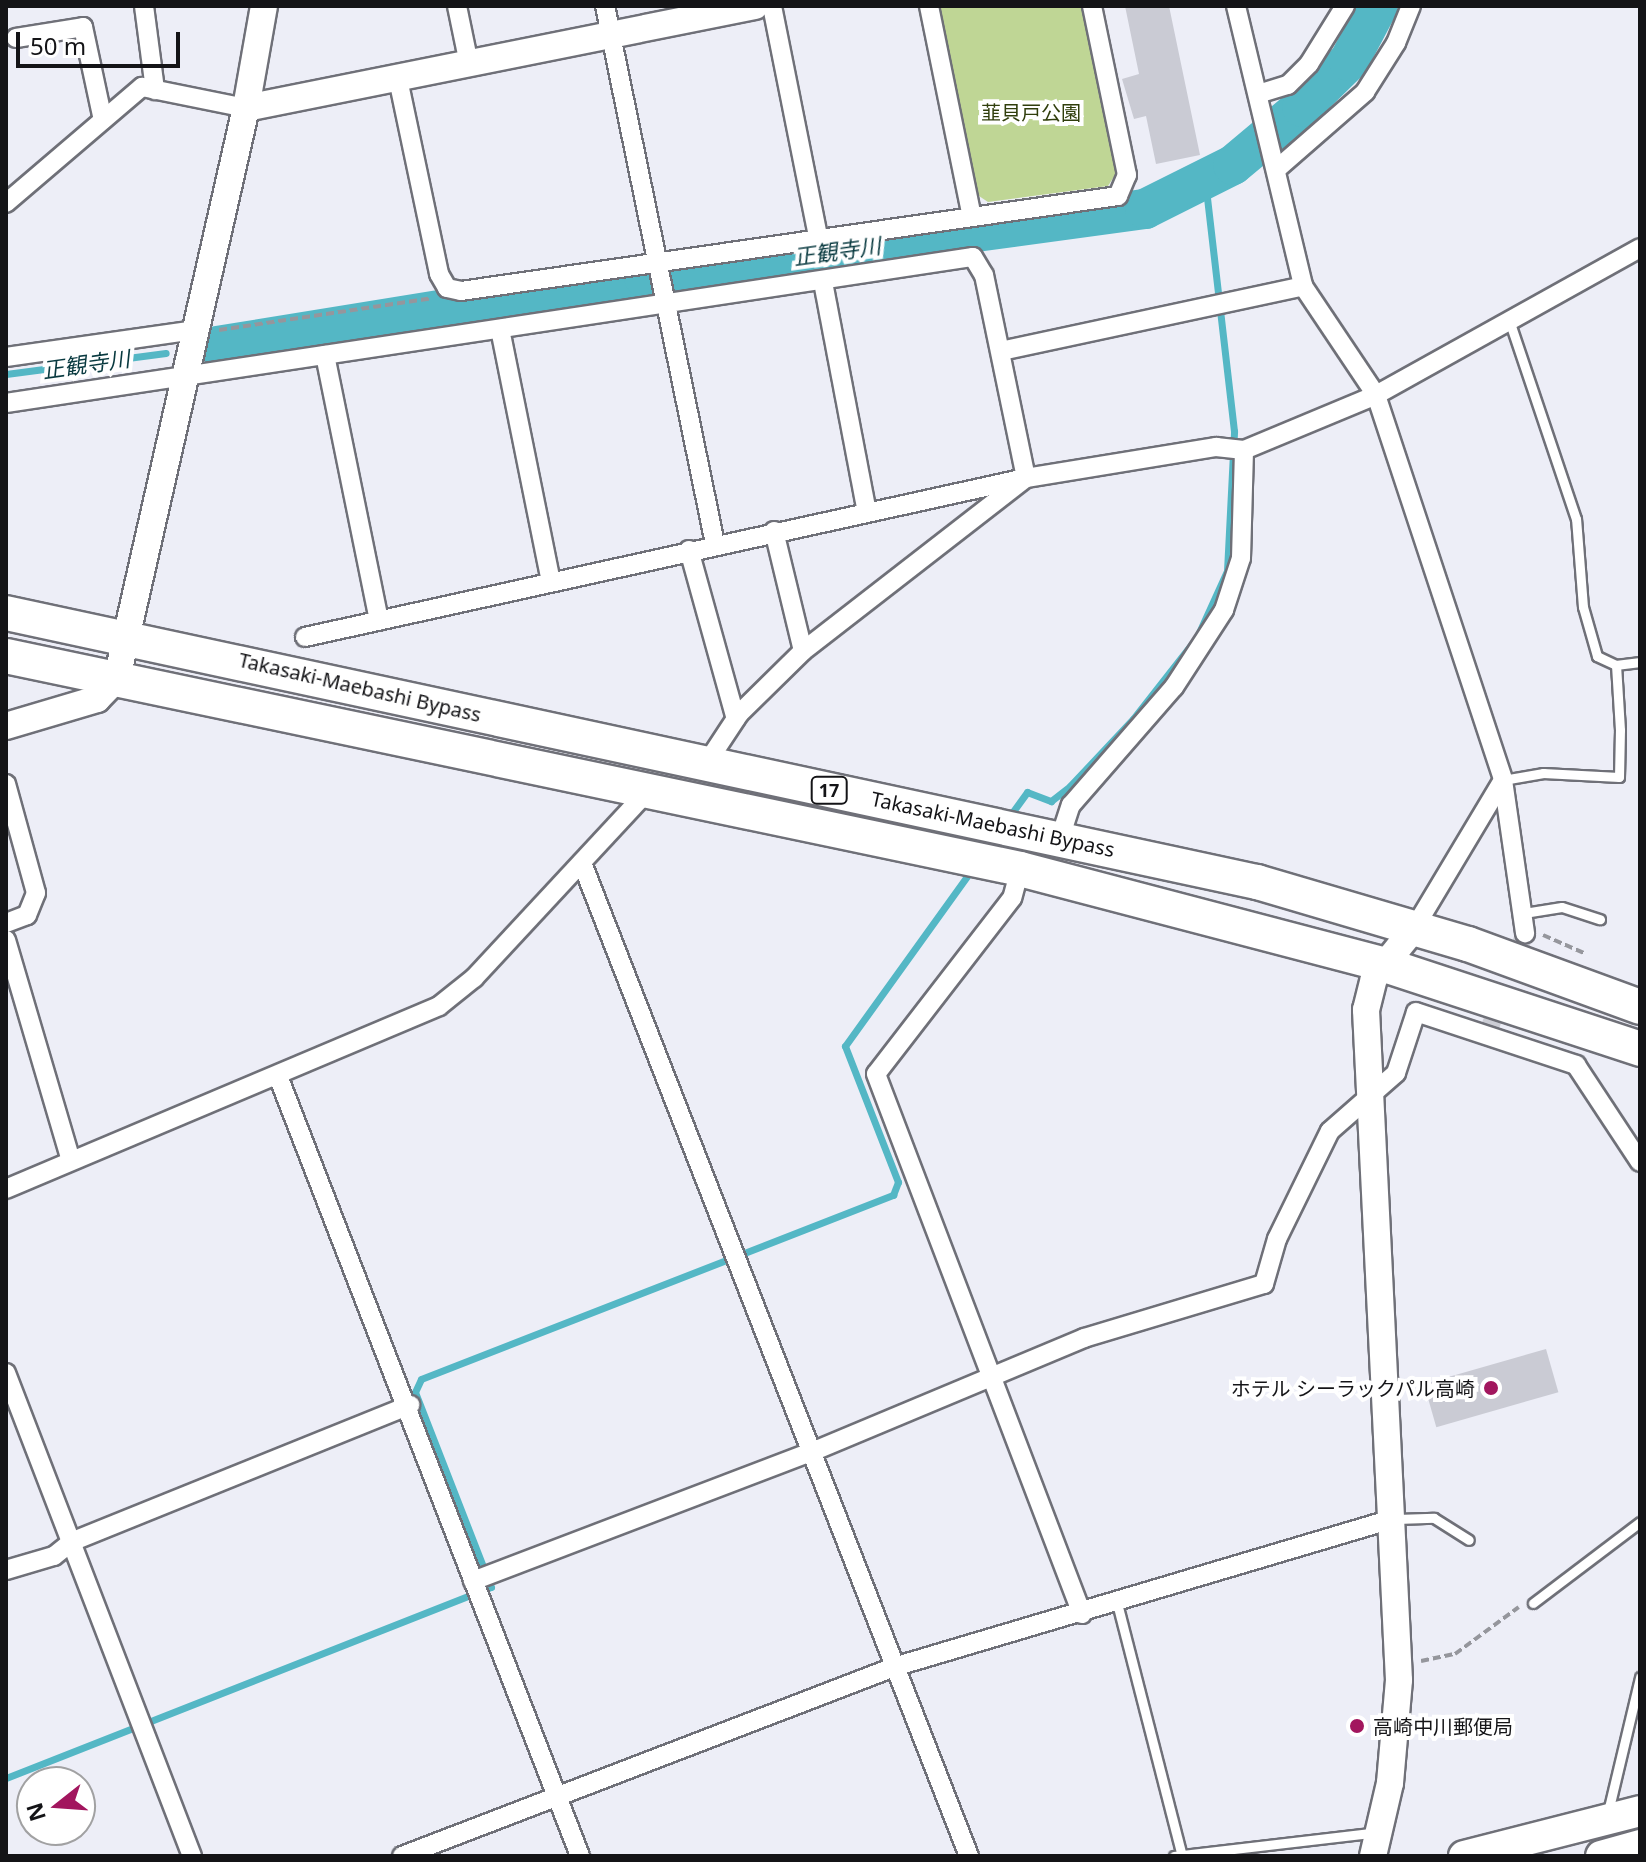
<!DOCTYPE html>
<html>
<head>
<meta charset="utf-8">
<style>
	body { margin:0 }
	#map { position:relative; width:1646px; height:1862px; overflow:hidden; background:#edeef7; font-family:"Noto Sans","Noto Sans JP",sans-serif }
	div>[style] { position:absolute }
	.green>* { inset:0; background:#bfd695 }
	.stream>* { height:7px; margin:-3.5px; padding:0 3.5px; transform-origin:3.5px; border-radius:3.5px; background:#54b7c5 }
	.river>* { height:40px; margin:-20px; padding:0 20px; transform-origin:20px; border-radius:20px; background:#54b7c5 }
	.building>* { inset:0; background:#cacbd4; transform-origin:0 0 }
	.street-tunnel>* { height:18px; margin-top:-9px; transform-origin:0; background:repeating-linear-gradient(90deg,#cccdd5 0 18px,transparent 0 27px) }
	.path>* { height:4px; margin-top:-2px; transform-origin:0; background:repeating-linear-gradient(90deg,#95969c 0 8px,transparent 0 12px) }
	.roads { filter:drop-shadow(2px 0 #6f7078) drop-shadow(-2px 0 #6f7078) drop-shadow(0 2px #6f7078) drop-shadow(0 -2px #6f7078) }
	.lane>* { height:9px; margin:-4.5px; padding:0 4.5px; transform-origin:4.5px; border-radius:4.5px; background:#fff }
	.street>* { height:18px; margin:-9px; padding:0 9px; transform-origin:9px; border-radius:9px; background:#fff }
	.secondary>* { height:26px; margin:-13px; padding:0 13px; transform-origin:13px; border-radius:13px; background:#fff }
	.primary>* { height:30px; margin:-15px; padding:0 15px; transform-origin:15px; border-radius:15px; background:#fff }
	.highway>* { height:34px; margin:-17px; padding:0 17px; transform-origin:17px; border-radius:17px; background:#fff }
	.dots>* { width:22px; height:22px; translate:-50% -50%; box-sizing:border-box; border:4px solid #fff; border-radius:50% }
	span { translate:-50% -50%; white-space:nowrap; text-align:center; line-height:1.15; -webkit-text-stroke:8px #fff; paint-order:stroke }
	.shield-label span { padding:2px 6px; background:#fff; border:2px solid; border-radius:6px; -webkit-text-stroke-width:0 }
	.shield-label { font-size:18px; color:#141417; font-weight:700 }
	.park-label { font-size:20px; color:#303e0c }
	.street-label { font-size:20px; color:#141417 }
	.poi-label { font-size:20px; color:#141417 }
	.right { translate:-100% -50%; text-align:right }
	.left { translate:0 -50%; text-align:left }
	.water-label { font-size:22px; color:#08393f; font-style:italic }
	.frame { position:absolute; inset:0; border:8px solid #141417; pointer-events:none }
	.north { position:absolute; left:16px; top:1766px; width:80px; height:80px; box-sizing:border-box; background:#fff; border:2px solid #a1a1a2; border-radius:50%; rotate:253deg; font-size:22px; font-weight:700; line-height:32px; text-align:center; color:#141417 }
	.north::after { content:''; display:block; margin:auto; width:28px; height:36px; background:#a2165e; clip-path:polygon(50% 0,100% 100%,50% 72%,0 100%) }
	.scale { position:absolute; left:16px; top:32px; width:164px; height:36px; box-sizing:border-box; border:4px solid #141417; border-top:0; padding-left:10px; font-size:24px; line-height:28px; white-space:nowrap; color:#141417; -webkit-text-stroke:6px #fff; paint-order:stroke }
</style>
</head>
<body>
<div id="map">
	<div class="green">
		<i style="clip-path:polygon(937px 6px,1081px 6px,1117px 172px,1108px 186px,988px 202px,976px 194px)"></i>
	</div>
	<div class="stream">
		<i style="left:6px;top:374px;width:161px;rotate:-7.5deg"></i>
		<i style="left:1009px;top:817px;width:31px;rotate:-54deg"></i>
		<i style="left:1027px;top:792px;width:26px;rotate:21deg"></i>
		<i style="left:1051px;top:801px;width:24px;rotate:-38deg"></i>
		<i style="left:1070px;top:786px;width:92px;rotate:-46.8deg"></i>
		<i style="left:1133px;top:719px;width:104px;rotate:-52deg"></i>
		<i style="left:1197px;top:637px;width:72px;rotate:-65.6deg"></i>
		<i style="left:1227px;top:571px;width:140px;rotate:-87.1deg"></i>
		<i style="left:1234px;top:431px;width:251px;rotate:-96.6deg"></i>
		<i style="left:6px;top:1778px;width:521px;rotate:-21.5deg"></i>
		<i style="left:491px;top:1587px;width:209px;rotate:-111.3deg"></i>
		<i style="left:415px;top:1392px;width:14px;rotate:-65deg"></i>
		<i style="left:421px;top:1379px;width:507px;rotate:-21.3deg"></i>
		<i style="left:893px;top:1195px;width:14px;rotate:-69deg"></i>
		<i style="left:898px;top:1182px;width:146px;rotate:-111.3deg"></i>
		<i style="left:845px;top:1046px;width:218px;rotate:-54.3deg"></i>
	</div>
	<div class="river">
		<i style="left:217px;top:346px;width:433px;rotate:-9.2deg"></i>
		<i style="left:644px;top:277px;width:506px;rotate:-7.73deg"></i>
		<i style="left:1145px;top:209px;width:98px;rotate:-26.6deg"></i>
		<i style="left:1233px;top:165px;width:90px;rotate:-40deg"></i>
		<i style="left:1302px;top:107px;width:66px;rotate:-44.4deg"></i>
		<i style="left:1349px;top:61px;width:62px;rotate:-62.2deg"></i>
	</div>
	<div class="building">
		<i style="clip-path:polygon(1125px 6px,1169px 6px,1200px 155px,1156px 164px,1146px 116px,1134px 119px,1122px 79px,1139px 74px)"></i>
		<i style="left:1546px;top:1349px;width:45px;height:127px;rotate:74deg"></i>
	</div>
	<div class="street-tunnel">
		<i style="left:1490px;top:1027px;width:100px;rotate:-69.6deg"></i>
	</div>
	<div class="path">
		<i style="left:219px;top:330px;width:215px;rotate:-8.5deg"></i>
		<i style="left:1543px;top:935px;width:45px;rotate:23.7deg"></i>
		<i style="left:1421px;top:1661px;width:35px;rotate:-12deg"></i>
		<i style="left:1455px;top:1654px;width:79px;rotate:-36.3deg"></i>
	</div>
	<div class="roads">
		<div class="lane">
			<i style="left:1616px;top:665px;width:24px;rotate:-7deg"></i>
			<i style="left:1503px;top:780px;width:41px;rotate:-9.9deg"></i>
			<i style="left:1543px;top:773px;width:76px;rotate:3deg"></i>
			<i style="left:1619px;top:777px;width:47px;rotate:-88.8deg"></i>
			<i style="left:1620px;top:730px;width:65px;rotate:-93.5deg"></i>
			<i style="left:1616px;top:665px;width:21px;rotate:-155deg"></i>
			<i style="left:1597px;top:656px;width:51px;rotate:-105.9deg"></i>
			<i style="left:1583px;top:607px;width:88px;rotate:-94.5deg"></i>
			<i style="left:1576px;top:519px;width:207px;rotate:-108.6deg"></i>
			<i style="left:1524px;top:913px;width:38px;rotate:-9deg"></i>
			<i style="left:1562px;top:907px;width:40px;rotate:18deg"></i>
			<i style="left:1396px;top:1519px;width:38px;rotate:-2deg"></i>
			<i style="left:1434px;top:1518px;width:41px;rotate:32.2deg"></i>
			<i style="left:1117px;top:1603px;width:261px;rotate:75.6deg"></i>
			<i style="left:1533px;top:1603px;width:134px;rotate:-37.1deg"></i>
			<i style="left:1607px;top:1816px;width:143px;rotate:-76.6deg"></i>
			<i style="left:1174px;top:1856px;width:204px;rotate:-6.7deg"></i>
		</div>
		<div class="street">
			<i style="left:144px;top:6px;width:85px;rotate:82.5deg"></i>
			<i style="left:457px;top:6px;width:59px;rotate:78.3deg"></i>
			<i style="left:605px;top:6px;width:549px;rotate:78.44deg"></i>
			<i style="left:772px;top:6px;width:235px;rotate:78.7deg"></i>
			<i style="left:929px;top:6px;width:211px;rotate:78.5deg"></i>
			<i style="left:1236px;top:6px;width:288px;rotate:76.5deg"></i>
			<i style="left:1303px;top:286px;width:131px;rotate:56.2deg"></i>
			<i style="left:1376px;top:395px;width:405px;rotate:71.7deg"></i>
			<i style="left:1503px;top:780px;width:171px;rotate:120.9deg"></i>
			<i style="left:16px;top:38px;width:68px;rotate:-9.3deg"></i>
			<i style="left:83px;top:27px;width:95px;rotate:77.9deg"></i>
			<i style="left:398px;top:79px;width:199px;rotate:78.1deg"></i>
			<i style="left:439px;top:274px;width:16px;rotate:60deg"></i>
			<i style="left:447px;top:288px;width:14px;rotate:12deg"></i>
			<i style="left:461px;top:291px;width:664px;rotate:-8.23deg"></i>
			<i style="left:1118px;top:196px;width:23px;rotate:-67deg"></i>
			<i style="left:1127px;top:175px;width:173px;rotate:-101.7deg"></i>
			<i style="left:1258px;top:94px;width:31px;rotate:-17deg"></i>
			<i style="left:1288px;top:85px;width:30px;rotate:-45deg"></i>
			<i style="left:1309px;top:64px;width:68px;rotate:-58.2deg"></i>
			<i style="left:1278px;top:168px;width:116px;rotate:-41.1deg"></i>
			<i style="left:1365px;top:92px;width:58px;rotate:-57.7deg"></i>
			<i style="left:1396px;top:43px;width:40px;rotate:-68deg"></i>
			<i style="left:6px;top:203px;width:179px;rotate:-40.5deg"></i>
			<i style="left:142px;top:87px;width:106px;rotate:11.4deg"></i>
			<i style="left:823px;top:282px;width:234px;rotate:79.2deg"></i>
			<i style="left:500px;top:329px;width:257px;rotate:78.6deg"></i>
			<i style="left:1001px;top:351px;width:309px;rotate:-12.1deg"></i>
			<i style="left:325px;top:355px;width:271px;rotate:78.5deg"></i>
			<i style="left:6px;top:357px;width:192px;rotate:-8.1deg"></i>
			<i style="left:6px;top:403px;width:978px;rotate:-8.59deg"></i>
			<i style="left:973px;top:257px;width:21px;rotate:59deg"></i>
			<i style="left:984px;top:275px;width:207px;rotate:78.3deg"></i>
			<i style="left:1026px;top:478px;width:282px;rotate:142.2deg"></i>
			<i style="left:803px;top:651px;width:90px;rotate:135.5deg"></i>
			<i style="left:739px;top:714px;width:60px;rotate:123.4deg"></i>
			<i style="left:774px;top:531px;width:123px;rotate:76.4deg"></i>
			<i style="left:689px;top:550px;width:175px;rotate:74.5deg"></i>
			<i style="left:305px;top:637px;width:738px;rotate:-12.44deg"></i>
			<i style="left:1026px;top:478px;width:193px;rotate:-9.3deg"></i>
			<i style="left:1216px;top:447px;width:28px;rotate:6deg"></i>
			<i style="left:1244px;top:450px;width:143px;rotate:-22.6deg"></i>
			<i style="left:1376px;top:395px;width:302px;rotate:-29.1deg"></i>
			<i style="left:1503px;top:780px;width:155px;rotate:81.8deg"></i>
			<i style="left:6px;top:784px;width:113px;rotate:74.6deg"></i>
			<i style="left:36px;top:893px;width:24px;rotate:112deg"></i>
			<i style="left:27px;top:915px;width:22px;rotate:159deg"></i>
			<i style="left:1060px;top:838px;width:35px;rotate:-72deg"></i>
			<i style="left:1071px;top:805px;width:157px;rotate:-48.9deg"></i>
			<i style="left:1174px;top:687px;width:92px;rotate:-57deg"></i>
			<i style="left:1224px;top:610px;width:55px;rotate:-71.9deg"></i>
			<i style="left:1241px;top:558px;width:108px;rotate:-88.4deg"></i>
			<i style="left:582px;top:863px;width:1066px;rotate:68.71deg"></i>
			<i style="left:1020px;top:869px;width:30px;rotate:105deg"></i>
			<i style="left:1012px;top:898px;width:222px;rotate:127.7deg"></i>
			<i style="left:876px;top:1074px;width:578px;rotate:69.12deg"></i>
			<i style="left:6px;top:940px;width:230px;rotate:73.6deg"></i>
			<i style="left:278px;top:1076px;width:836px;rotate:68.83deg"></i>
			<i style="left:6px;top:1189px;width:470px;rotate:-22.9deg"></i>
			<i style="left:439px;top:1006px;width:45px;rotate:-38.7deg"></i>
			<i style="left:474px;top:978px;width:257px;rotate:-47.1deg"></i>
			<i style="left:6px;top:1373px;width:518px;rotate:68.94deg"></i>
			<i style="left:6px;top:1570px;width:50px;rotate:-16.3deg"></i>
			<i style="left:54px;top:1556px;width:22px;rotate:-39deg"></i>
			<i style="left:71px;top:1542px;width:366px;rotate:-22deg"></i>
			<i style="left:473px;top:1581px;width:365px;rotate:-20.9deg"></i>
			<i style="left:814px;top:1451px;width:293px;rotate:-22.7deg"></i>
			<i style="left:1084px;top:1338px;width:188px;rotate:-16.7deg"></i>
			<i style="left:1264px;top:1284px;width:47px;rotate:-73.9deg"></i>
			<i style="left:1277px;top:1239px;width:120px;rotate:-63.9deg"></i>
			<i style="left:1330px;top:1131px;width:88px;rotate:-41.3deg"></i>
			<i style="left:1396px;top:1073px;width:64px;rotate:-71.8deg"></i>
			<i style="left:1416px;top:1012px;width:169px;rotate:18.3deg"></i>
			<i style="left:1576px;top:1065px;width:116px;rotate:56.6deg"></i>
			<i style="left:402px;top:1856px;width:530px;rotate:-21deg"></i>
			<i style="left:897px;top:1666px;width:513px;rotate:-16.53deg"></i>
		</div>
		<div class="secondary">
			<i style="left:246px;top:108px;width:519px;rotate:-11.33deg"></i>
			<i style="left:6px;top:726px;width:95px;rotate:-16.5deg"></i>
			<i style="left:97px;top:699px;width:29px;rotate:-46deg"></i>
			<i style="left:117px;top:678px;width:584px;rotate:-77.25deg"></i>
			<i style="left:246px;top:108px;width:104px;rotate:-80deg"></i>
			<i style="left:1373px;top:1856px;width:75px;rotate:-76.9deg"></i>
			<i style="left:1390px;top:1783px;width:103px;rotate:-85deg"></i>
			<i style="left:1399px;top:1680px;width:671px;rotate:-92.82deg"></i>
			<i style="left:1366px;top:1010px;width:33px;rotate:-76deg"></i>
			<i style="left:1374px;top:978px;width:65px;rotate:-51.2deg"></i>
		</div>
		<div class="primary">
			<i style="left:1464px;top:1856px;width:182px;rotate:-14.3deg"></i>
			<i style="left:1601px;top:1856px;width:41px;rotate:-15.8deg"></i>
		</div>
		<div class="highway">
			<i style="left:6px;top:613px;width:1280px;rotate:12.14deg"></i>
			<i style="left:1257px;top:882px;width:220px;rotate:16.4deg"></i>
			<i style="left:1468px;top:944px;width:183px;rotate:20.1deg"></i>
			<i style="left:6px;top:656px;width:1036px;rotate:11.86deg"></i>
			<i style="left:1020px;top:869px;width:374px;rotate:14.7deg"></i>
			<i style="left:1382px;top:964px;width:272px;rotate:18.2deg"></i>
		</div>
	</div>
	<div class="dots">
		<i style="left:1491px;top:1388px;background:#a2165e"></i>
		<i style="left:1357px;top:1726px;background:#a2165e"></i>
	</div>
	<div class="shield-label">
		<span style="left:829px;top:790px">17</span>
	</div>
	<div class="park-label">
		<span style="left:1031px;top:112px">韮貝戸公園</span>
	</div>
	<div class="street-label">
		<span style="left:360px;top:687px;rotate:13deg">Takasaki-Maebashi Bypass</span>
		<span style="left:993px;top:824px;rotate:12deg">Takasaki-Maebashi Bypass</span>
	</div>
	<div class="poi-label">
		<span class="right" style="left:1475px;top:1388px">ホテル シーラックパル高崎</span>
		<span class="left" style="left:1373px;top:1726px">高崎中川郵便局</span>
	</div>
	<div class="water-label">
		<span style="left:837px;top:251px;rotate:-8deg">正観寺川</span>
		<span style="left:86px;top:364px;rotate:-8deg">正観寺川</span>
	</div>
	<div class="frame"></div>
	<div class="north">N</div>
	<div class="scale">50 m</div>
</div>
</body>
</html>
